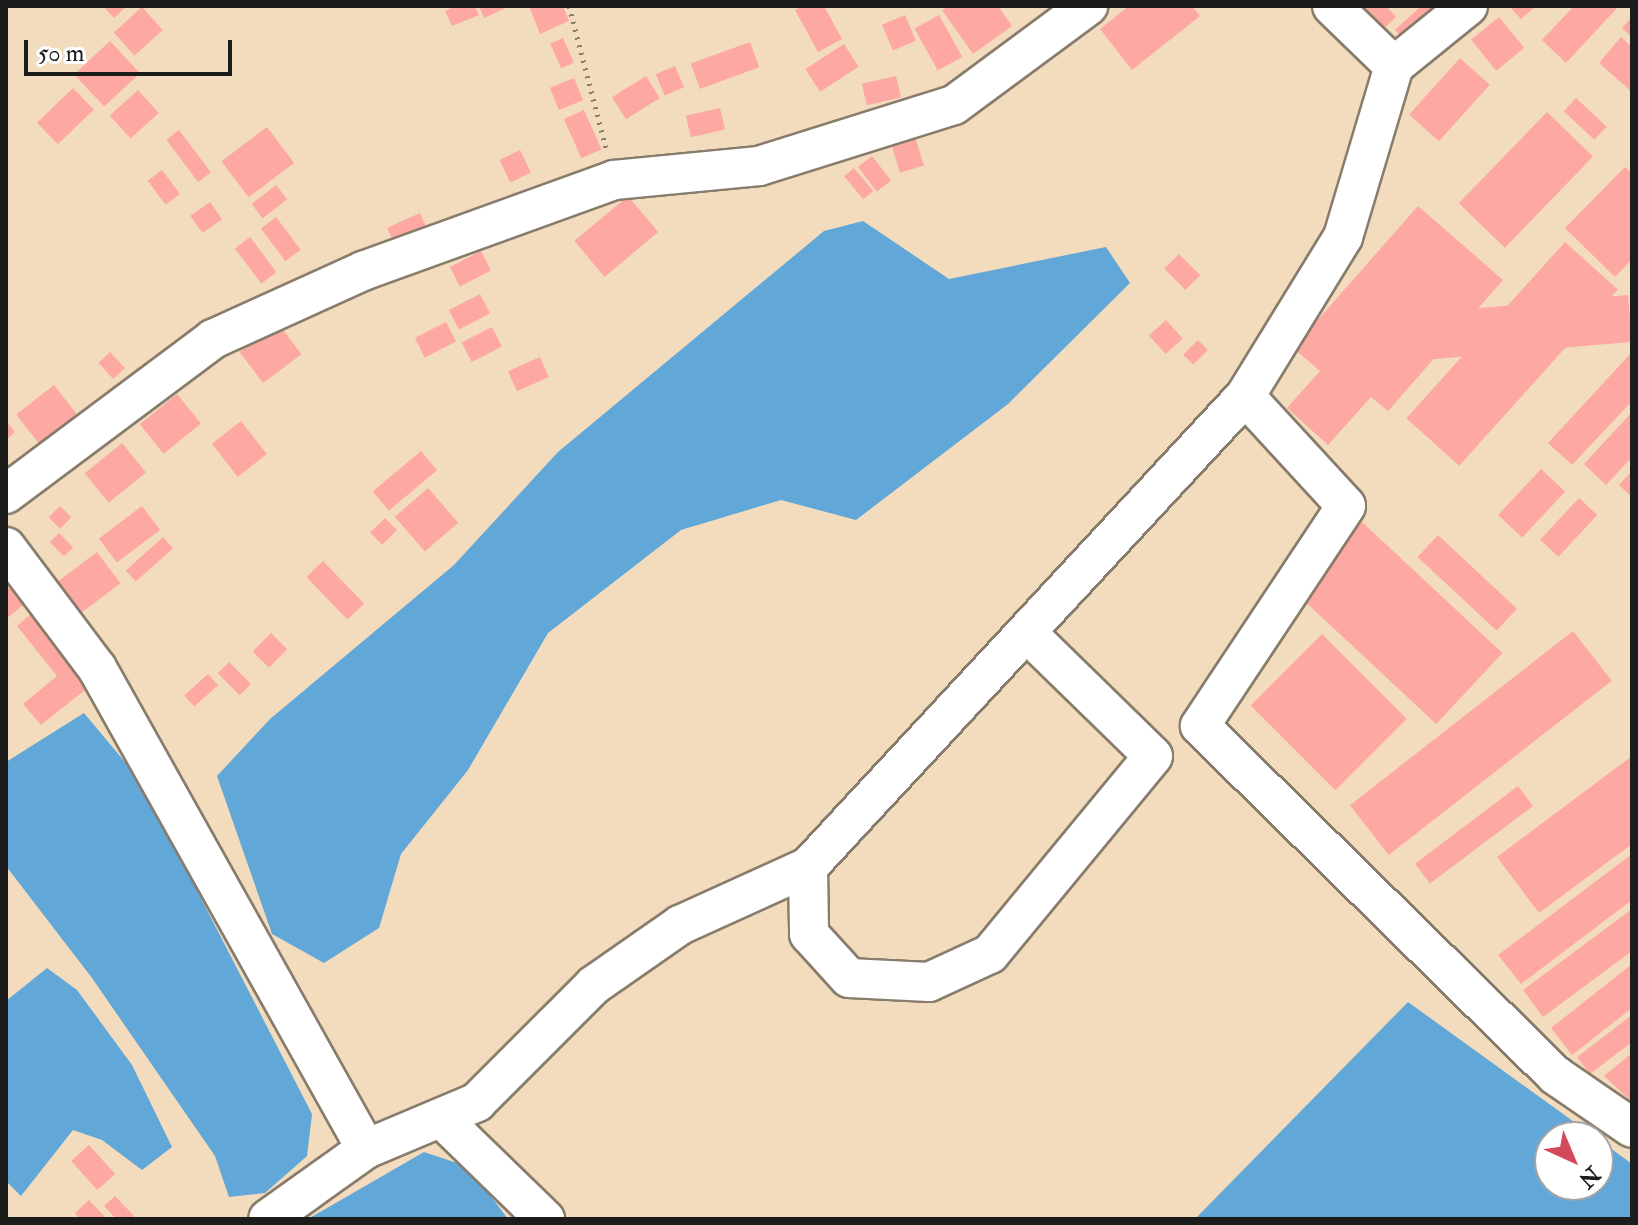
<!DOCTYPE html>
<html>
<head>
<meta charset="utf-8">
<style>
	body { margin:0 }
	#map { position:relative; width:1638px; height:1225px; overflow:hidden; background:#f3dcbd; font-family:"IM FELL Double Pica",serif }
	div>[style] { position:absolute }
	.water>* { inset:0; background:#61a7d7 }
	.building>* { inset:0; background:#fda8a2; transform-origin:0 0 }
	.path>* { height:5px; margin-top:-2.5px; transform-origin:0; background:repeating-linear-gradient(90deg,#887c6c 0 2px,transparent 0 8px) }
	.roads { filter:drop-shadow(2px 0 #887c6c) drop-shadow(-2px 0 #887c6c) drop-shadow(0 2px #887c6c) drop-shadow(0 -2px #887c6c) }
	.minor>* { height:38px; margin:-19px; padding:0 19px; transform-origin:19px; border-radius:19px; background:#fff }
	span { translate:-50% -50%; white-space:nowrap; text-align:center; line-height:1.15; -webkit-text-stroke:6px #fff; paint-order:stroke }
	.frame { position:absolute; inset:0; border:8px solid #1c1c1c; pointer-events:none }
	.north { position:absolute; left:1534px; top:1121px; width:80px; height:80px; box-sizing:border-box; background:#fff; border:2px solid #a4a4a4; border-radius:50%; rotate:136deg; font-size:22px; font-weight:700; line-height:32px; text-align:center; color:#1c1c1c }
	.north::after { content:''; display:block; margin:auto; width:28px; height:36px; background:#d1495b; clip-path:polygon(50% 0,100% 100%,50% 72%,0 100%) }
	.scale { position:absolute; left:24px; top:40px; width:208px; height:36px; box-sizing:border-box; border:4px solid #1c1c1c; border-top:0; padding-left:10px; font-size:24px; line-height:28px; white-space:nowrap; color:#1c1c1c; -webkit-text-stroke:6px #fff; paint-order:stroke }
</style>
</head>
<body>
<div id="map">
	<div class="water">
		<i style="clip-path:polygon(863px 221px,949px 279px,1106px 247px,1130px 283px,1008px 404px,856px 520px,781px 500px,681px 530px,548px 633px,468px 770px,401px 854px,379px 928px,324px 963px,272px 934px,217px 776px,270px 719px,454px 565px,558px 452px,824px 231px)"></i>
		<i style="clip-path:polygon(84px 713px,140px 780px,312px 1114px,307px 1156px,265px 1193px,229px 1197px,215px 1156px,92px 978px,6px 866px,6px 762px)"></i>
		<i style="clip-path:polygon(47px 968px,77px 990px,132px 1065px,172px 1147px,142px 1170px,102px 1140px,73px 1130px,21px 1196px,6px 1181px,6px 1001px)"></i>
		<i style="clip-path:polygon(1408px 1002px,1595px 1137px,1550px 1137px,1550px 1185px,1598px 1185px,1598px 1139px,1632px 1164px,1632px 1219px,1195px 1219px)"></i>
		<i style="clip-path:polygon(424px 1152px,469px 1167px,508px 1219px,308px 1219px)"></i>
	</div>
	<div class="building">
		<i style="clip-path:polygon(103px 6px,127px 6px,114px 18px)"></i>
		<i style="clip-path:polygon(456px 6px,475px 6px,479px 15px,452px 26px,445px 11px)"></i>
		<i style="clip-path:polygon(479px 6px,505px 6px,506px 8px,484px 18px)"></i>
		<i style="clip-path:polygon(529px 6px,563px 6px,569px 21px,540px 34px)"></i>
		<i style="clip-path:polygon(803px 6px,824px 6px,842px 39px,818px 52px,795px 10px)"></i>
		<i style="clip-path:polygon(948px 6px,998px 6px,1012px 26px,973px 54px,942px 10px)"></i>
		<i style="clip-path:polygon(1129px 6px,1192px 6px,1200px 16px,1132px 70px,1100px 29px)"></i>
		<i style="clip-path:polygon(1358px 6px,1386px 6px,1396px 17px,1376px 36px)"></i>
		<i style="clip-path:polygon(1421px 6px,1453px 6px,1410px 46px,1395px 30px)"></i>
		<i style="clip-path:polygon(1509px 6px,1536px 6px,1521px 19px)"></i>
		<i style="clip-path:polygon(1574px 6px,1619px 6px,1566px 63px,1542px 40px)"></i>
		<i style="left:142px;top:7px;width:31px;height:38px;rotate:48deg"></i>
		<i style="left:905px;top:15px;width:28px;height:25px;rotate:67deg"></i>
		<i style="left:939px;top:15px;width:48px;height:28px;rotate:61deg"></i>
		<i style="left:1499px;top:17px;width:40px;height:36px;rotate:51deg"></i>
		<i style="clip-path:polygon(1632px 17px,1632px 37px,1622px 28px)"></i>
		<i style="clip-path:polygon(1621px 37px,1632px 47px,1632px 92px,1599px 63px)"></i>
		<i style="left:563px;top:38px;width:27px;height:14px;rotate:66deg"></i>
		<i style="left:110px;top:41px;width:44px;height:49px;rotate:47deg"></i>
		<i style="left:750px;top:42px;width:27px;height:63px;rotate:70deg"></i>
		<i style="left:844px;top:44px;width:27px;height:46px;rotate:57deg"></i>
		<i style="left:1460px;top:58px;width:40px;height:76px;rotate:42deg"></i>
		<i style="left:675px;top:66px;width:23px;height:21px;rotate:67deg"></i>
		<i style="left:646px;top:76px;width:26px;height:40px;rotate:58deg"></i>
		<i style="left:896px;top:76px;width:22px;height:35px;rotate:77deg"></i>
		<i style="left:574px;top:78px;width:24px;height:26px;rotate:68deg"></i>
		<i style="left:73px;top:88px;width:30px;height:50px;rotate:46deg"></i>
		<i style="left:138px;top:90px;width:31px;height:38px;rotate:48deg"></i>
		<i style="left:1576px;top:98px;width:42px;height:18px;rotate:43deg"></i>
		<i style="left:720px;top:108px;width:22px;height:35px;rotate:77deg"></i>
		<i style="left:584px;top:110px;width:43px;height:22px;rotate:66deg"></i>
		<i style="left:1547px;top:112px;width:64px;height:127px;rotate:44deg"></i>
		<i style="left:267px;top:127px;width:45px;height:57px;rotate:53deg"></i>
		<i style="left:179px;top:130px;width:53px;height:16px;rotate:53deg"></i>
		<i style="left:914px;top:133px;width:34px;height:25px;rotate:73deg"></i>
		<i style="left:520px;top:150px;width:25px;height:23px;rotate:64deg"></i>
		<i style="left:872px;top:156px;width:31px;height:18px;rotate:52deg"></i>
		<i style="clip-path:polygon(1625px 167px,1632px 174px,1632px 259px,1615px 277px,1565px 228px)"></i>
		<i style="left:854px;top:168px;width:30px;height:13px;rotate:50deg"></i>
		<i style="left:162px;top:170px;width:30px;height:18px;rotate:53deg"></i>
		<i style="left:276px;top:185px;width:18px;height:31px;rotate:52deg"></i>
		<i style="left:628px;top:196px;width:47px;height:70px;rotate:50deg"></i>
		<i style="left:210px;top:202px;width:21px;height:24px;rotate:55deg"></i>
		<i style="clip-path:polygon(1418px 206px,1503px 280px,1388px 411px,1371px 397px,1328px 445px,1287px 408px,1320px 371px,1293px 348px)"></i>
		<i style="left:420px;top:213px;width:22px;height:36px;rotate:66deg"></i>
		<i style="left:276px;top:217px;width:41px;height:19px;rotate:53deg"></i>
		<i style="left:250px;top:237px;width:44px;height:19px;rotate:53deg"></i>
		<i style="left:1565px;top:242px;width:71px;height:237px;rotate:42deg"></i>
		<i style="left:481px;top:251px;width:22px;height:35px;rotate:63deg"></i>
		<i style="left:1179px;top:254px;width:30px;height:21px;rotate:45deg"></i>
		<i style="left:480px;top:294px;width:22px;height:35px;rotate:63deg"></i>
		<i style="left:1628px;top:295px;width:47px;height:248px;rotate:85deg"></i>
		<i style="left:1166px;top:320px;width:25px;height:23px;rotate:48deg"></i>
		<i style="left:446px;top:322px;width:22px;height:35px;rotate:63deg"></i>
		<i style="left:278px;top:323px;width:39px;height:48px;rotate:53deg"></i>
		<i style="left:492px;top:327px;width:22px;height:34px;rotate:63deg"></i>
		<i style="left:1198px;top:340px;width:14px;height:21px;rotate:45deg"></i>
		<i style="left:110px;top:352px;width:22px;height:16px;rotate:47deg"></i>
		<i style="clip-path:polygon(1632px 352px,1632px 401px,1572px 465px,1548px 443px)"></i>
		<i style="left:540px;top:357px;width:22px;height:35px;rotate:66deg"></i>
		<i style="left:54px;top:385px;width:39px;height:48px;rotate:52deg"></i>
		<i style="left:177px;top:394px;width:38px;height:48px;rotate:51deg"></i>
		<i style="clip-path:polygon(1632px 412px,1632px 457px,1606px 485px,1584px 464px)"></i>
		<i style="clip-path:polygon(6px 421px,15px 432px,6px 440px)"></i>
		<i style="left:241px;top:421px;width:42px;height:37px;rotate:52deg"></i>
		<i style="left:122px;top:443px;width:38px;height:48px;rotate:51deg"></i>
		<i style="left:421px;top:451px;width:25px;height:63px;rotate:50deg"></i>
		<i style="left:1541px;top:469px;width:33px;height:63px;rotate:43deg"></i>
		<i style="clip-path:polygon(1632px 471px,1632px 497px,1619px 485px)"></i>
		<i style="left:428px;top:488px;width:46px;height:44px;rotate:49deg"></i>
		<i style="left:1579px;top:498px;width:25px;height:57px;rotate:43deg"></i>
		<i style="left:60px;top:506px;width:16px;height:16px;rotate:45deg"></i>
		<i style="left:142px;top:506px;width:30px;height:54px;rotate:53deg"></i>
		<i style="left:385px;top:518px;width:17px;height:21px;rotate:45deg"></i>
		<i style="left:1362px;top:522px;width:192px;height:97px;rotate:43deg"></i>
		<i style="left:59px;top:533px;width:20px;height:13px;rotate:45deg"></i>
		<i style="left:1438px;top:535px;width:108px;height:30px;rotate:43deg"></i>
		<i style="left:163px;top:537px;width:15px;height:50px;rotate:48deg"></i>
		<i style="left:97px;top:552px;width:39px;height:49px;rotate:53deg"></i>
		<i style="left:323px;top:561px;width:59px;height:23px;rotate:46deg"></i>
		<i style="clip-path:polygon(21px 578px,35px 595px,6px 619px,6px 590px)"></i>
		<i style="clip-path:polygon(37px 609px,95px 682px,41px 725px,23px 704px,57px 676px,17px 626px)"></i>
		<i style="left:1573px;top:631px;width:63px;height:283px;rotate:52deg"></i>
		<i style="left:271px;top:633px;width:23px;height:26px;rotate:45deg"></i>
		<i style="left:1322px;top:634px;width:120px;height:101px;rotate:45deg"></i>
		<i style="left:229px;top:662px;width:31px;height:16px;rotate:45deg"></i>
		<i style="left:208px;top:674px;width:15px;height:32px;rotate:48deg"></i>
		<i style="clip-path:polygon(1632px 756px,1632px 844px,1539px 913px,1497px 857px)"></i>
		<i style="left:1518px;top:786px;width:25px;height:129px;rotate:53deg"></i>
		<i style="clip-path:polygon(1632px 854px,1632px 900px,1521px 984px,1498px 955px)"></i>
		<i style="clip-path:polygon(1632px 909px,1632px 951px,1543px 1017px,1523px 990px)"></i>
		<i style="clip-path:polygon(1632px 964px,1632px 1008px,1572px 1055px,1551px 1028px)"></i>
		<i style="clip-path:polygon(1632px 1015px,1632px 1042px,1590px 1074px,1577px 1057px)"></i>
		<i style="clip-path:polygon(1632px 1053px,1632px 1102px,1604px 1076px)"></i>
		<i style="left:89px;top:1145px;width:39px;height:24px;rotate:48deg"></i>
		<i style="clip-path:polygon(115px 1196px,137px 1219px,116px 1219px,104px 1206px)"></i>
		<i style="clip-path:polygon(89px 1200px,107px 1219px,80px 1219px,75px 1213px)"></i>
	</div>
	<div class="path">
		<i style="left:569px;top:6px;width:151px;rotate:75.4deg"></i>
	</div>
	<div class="roads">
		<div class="minor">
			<i style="left:1332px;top:6px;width:86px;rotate:44.1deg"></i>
			<i style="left:1468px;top:6px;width:95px;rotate:141deg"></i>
			<i style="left:1394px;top:66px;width:178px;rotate:106.6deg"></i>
			<i style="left:1343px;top:237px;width:187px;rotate:121.6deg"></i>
			<i style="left:1245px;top:396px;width:149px;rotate:47.4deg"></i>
			<i style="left:1346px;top:506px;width:264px;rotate:123.6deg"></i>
			<i style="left:1200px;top:726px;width:498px;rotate:44.5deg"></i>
			<i style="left:1555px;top:1075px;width:93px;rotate:34.5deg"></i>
			<i style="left:6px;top:494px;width:259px;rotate:-36.8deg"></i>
			<i style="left:213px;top:339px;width:165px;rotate:-24.4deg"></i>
			<i style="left:363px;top:271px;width:267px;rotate:-19.9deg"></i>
			<i style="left:614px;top:180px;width:146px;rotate:-5.5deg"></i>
			<i style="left:759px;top:166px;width:204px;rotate:-17.4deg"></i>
			<i style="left:954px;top:105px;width:167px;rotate:-36.5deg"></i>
			<i style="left:6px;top:547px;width:151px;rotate:53.1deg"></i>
			<i style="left:97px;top:668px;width:551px;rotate:60.78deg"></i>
			<i style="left:366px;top:1149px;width:120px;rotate:144.5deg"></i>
			<i style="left:808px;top:867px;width:67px;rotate:89.1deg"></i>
			<i style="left:809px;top:934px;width:59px;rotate:47.7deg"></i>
			<i style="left:849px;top:978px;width:80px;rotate:2.9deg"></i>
			<i style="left:929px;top:982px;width:67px;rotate:-24.7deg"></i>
			<i style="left:990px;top:954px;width:256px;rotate:-50.5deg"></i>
			<i style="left:1153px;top:756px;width:177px;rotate:-135.7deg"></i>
			<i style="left:442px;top:1119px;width:144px;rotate:44.2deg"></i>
			<i style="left:366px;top:1149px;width:121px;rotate:-22.9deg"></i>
			<i style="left:477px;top:1102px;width:165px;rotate:-45deg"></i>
			<i style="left:594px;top:985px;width:105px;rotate:-34.9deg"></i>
			<i style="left:680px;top:925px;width:141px;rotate:-24.4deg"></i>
			<i style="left:808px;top:867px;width:643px;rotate:-47.14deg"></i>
		</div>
	</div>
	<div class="frame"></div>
	<div class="north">N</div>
	<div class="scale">50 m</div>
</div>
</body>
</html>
